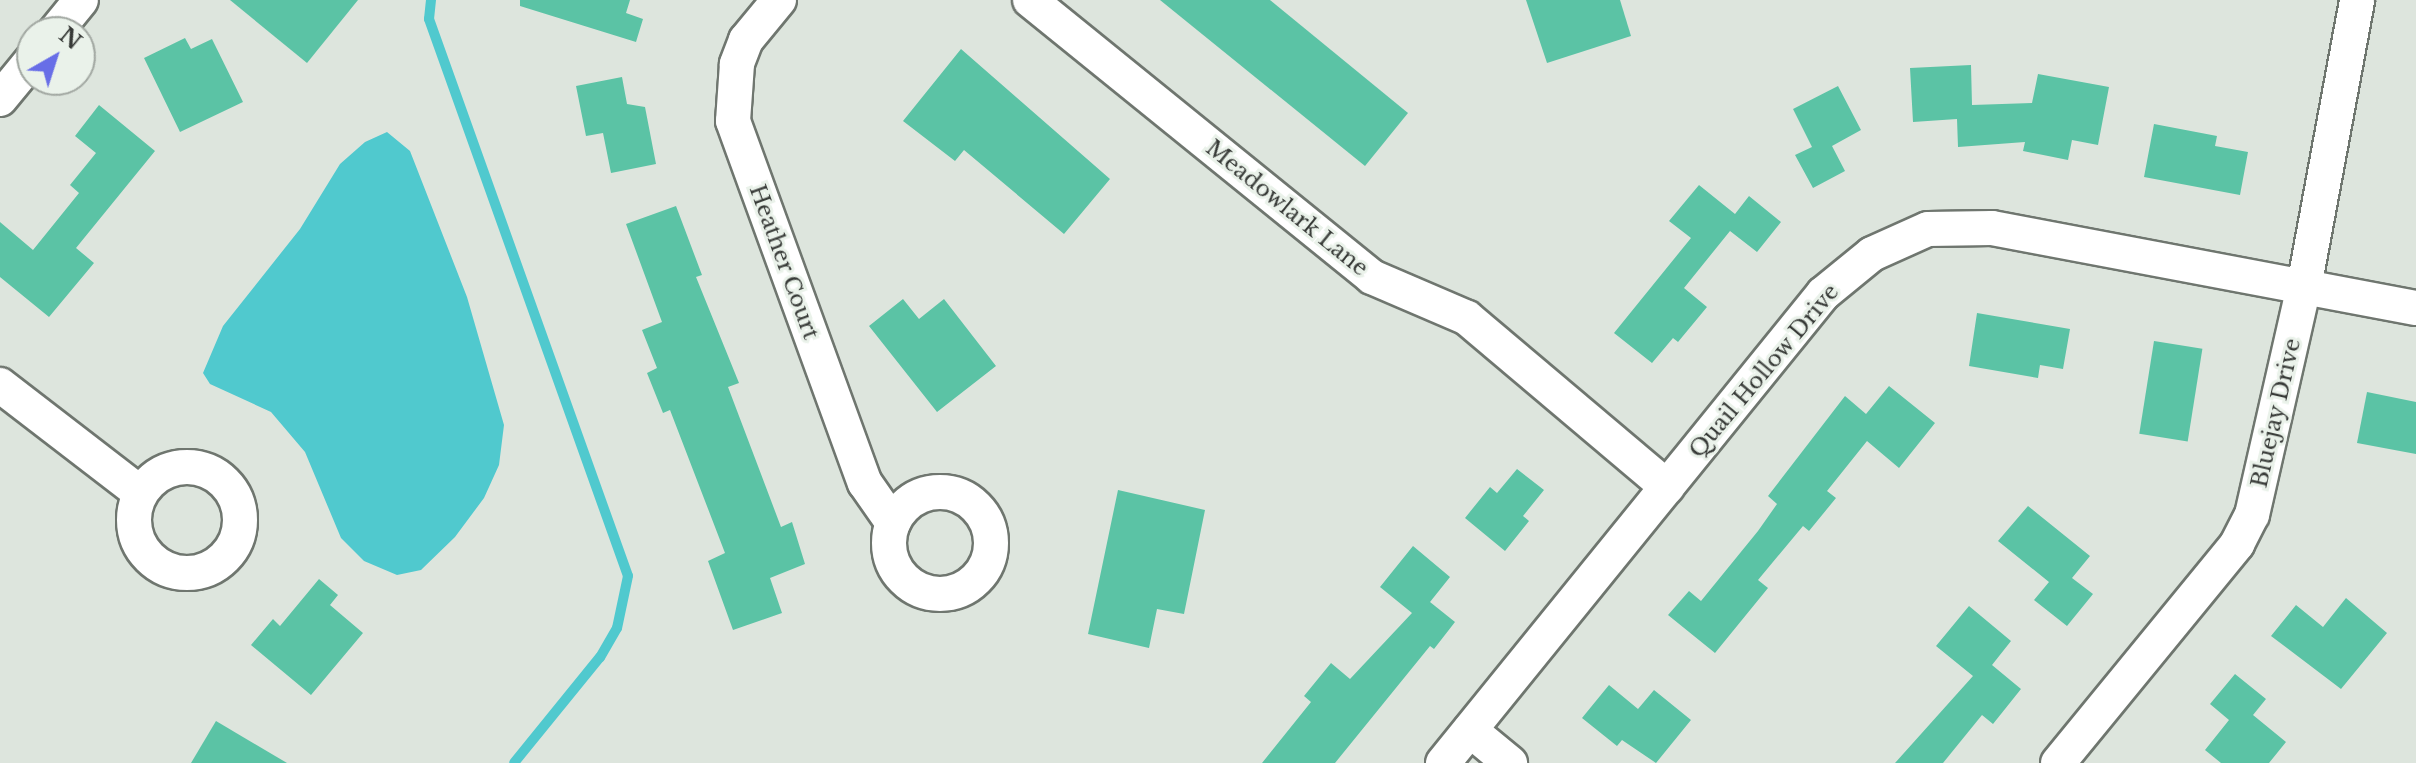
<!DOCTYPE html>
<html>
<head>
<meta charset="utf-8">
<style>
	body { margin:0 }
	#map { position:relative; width:2416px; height:763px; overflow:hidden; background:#dde5dd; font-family:"Libre Baskerville",serif }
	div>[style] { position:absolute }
	.water>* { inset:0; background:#50c9ce }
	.stream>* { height:10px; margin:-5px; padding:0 5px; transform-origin:5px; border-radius:5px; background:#50c9ce }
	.building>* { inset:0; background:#5bc3a5; transform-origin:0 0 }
	.roads { filter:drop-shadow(2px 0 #6f766f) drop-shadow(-2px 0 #6f766f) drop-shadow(0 2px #6f766f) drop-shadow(0 -2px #6f766f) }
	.minor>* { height:34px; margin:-17px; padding:0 17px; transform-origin:17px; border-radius:17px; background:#fff }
	.minor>.ring { margin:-17px; padding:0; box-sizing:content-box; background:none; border:34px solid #fff; border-radius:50% }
	span { translate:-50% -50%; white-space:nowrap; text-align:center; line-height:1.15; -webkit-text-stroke:6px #eaf2ea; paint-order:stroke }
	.street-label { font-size:22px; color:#373a37 }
	.north { position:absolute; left:16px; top:16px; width:80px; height:80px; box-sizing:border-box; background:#eaf2ea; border:2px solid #a2a8a2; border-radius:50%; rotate:39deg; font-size:22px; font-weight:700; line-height:32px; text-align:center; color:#373a37 }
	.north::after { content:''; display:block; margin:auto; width:28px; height:36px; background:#686ee7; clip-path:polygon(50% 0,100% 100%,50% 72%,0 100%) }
</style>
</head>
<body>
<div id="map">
	<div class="water">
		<i style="clip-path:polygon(387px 132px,410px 151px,467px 297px,504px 425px,499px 465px,484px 498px,455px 537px,421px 570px,397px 575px,364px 561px,341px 538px,305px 452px,271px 412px,210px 384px,203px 373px,223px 326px,300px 229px,340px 164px,365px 142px)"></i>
	</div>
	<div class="stream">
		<i style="left:431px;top:0;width:19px;rotate:96deg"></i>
		<i style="left:429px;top:19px;width:591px;rotate:70.34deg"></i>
		<i style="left:628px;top:576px;width:53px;rotate:101.9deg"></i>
		<i style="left:617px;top:628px;width:34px;rotate:120deg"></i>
		<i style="left:600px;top:657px;width:136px;rotate:129.1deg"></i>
	</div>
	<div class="building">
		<i style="clip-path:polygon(230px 0,358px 0,307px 63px)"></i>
		<i style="clip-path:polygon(520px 0,630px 0,626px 13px,643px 19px,636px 42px,520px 6px)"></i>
		<i style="clip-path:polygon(1160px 0,1270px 0,1408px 113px,1365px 166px)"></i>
		<i style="clip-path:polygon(1526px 0,1620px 0,1631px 36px,1547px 63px)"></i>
		<i style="clip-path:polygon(185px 38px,191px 49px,212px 39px,243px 102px,180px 132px,144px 58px)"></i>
		<i style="clip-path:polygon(961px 49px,1110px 179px,1064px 234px,964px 150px,955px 161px,903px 121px)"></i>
		<i style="clip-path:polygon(1971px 65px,1972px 105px,2032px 103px,2038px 74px,2109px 87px,2098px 145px,2072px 140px,2068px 160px,2023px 151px,2025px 142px,1958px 147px,1957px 119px,1913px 122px,1910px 68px)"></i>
		<i style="clip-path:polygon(622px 77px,627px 104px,645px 107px,656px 164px,611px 173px,603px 133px,586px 136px,576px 86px)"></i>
		<i style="clip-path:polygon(1838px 86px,1861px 130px,1832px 146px,1845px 171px,1813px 188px,1795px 155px,1812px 147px,1793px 109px)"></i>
		<i style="clip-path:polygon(99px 105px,155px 151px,76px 248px,94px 263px,49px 317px,0 277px,0 222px,33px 250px,79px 193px,70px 185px,96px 153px,75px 136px)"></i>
		<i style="clip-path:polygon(2154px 124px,2217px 136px,2215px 146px,2248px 152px,2240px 195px,2144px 177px)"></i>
		<i style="clip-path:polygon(1699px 185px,1735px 214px,1749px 196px,1781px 222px,1757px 252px,1730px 231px,1684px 288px,1707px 307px,1678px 342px,1673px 338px,1652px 363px,1614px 333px,1691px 238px,1669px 221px)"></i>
		<i style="clip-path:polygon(676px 206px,702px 275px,696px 277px,739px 383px,728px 387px,781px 527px,792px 522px,805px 564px,770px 578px,782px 613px,733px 630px,708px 561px,725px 553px,670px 410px,663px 413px,647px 373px,657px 368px,642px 330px,662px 322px,626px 224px)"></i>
		<i style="clip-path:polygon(903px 299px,919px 319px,944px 299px,996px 366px,937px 412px,869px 326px)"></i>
		<i style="clip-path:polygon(1977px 313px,2070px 329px,2063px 369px,2040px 365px,2038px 378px,1969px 366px)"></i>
		<i style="left:2154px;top:341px;width:49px;height:94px;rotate:9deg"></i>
		<i style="clip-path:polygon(1889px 386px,1935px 423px,1899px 468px,1867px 441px,1827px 491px,1836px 498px,1809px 531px,1803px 526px,1758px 580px,1768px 588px,1715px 653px,1668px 615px,1689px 591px,1701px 601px,1758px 531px,1777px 504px,1768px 496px,1845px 396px,1866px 414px)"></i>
		<i style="clip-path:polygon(2367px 392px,2416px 402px,2416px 454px,2357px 443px)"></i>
		<i style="clip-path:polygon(1517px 469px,1544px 490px,1523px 516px,1529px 521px,1505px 551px,1465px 518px,1490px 487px,1497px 493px)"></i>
		<i style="clip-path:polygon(1118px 490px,1205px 510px,1184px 614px,1157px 609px,1149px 648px,1088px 634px)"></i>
		<i style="clip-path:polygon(2028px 506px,2090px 556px,2072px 578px,2093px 594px,2067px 626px,2034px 600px,2049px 582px,1998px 541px)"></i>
		<i style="clip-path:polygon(1413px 546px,1450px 577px,1430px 602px,1455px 622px,1434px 649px,1430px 646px,1335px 763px,1262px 763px,1311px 702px,1304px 696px,1331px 663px,1350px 679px,1412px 613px,1380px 587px)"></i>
		<i style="clip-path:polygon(319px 579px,338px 595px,330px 605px,363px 633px,311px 695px,251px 645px,273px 619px,280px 626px)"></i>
		<i style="clip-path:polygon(2346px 598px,2387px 633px,2341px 689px,2271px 636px,2296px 605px,2323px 627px)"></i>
		<i style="clip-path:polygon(1969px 606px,2011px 641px,1992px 665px,2021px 689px,1993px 724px,1982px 715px,1943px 763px,1895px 763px,1973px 676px,1936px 646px)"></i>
		<i style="clip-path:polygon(2235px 674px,2266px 699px,2253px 715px,2286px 742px,2269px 763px,2221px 763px,2205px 750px,2229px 720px,2210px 704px)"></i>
		<i style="clip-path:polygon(1609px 685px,1638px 709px,1654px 690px,1691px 720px,1656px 763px,1622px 740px,1617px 746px,1582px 718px)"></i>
		<i style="clip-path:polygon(216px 721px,287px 763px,191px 763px)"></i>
	</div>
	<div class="roads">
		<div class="minor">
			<i style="left:779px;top:0;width:52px;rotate:129.5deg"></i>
			<i style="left:746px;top:40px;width:26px;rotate:111deg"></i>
			<i style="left:737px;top:64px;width:57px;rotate:94deg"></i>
			<i style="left:733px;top:121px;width:385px;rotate:70deg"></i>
			<i style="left:865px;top:483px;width:49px;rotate:55deg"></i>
			<i style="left:1030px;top:0;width:440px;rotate:39deg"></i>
			<i style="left:1372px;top:277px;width:103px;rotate:23.3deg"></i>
			<i style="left:1467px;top:318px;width:262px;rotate:40.2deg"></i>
			<i style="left:55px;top:32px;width:41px;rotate:-50.9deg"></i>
			<i style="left:0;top:99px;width:50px;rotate:-50.6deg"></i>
			<i style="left:0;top:385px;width:177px;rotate:37.6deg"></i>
			<i class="ring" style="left:134px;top:467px;width:72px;height:72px"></i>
			<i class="ring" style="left:889px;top:492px;width:68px;height:68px"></i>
			<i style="left:1470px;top:730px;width:52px;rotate:39.5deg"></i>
			<i style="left:1443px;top:763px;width:604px;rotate:-50.98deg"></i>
			<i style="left:1823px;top:294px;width:63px;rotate:-39.2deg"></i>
			<i style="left:1872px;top:254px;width:61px;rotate:-24.1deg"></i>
			<i style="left:1928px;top:229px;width:64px;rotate:-0.9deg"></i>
			<i style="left:1992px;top:228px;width:431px;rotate:10.7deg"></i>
			<i style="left:2058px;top:763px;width:283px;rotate:-50.7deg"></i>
			<i style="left:2237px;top:544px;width:33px;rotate:-63deg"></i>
			<i style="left:2252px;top:515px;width:234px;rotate:-77.2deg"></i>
			<i style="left:2304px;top:287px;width:292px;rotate:-79.5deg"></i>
		</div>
	</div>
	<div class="street-label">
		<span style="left:1287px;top:208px;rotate:39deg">Meadowlark Lane</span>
		<span style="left:784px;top:262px;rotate:70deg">Heather Court</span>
		<span style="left:1764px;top:371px;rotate:-50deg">Quail Hollow Drive</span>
		<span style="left:2276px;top:413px;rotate:-77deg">Bluejay Drive</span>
	</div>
	<div class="north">N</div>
</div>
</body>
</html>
